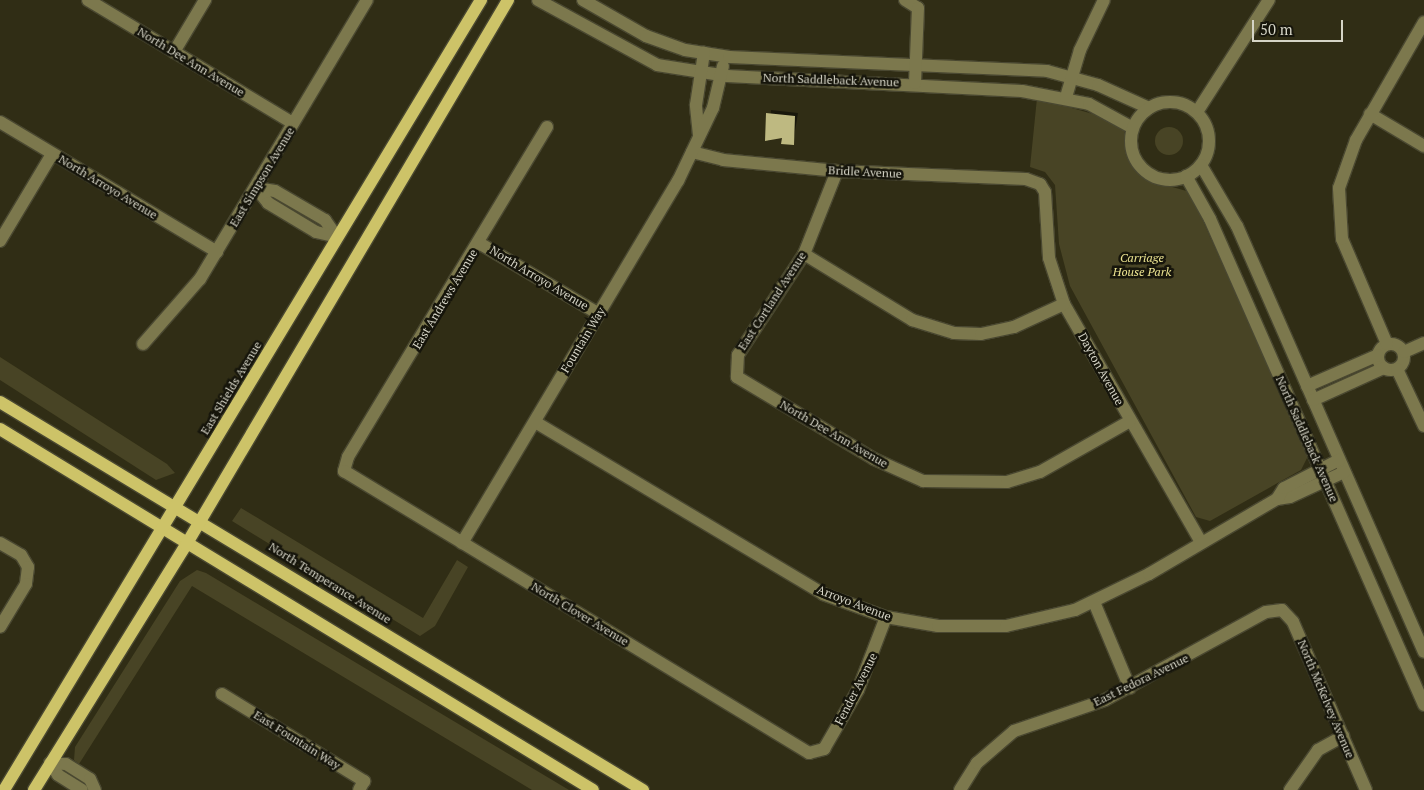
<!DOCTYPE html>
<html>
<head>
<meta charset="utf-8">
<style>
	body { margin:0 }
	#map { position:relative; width:1424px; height:790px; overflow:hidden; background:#302d15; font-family:"PT Serif",serif }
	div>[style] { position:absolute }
	.green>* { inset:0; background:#484425 }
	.round { border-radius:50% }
	.shadow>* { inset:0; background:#0007 }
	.building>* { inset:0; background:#beb981 }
	.roads { filter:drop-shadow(1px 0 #4a4831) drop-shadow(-1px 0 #4a4831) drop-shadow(0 1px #4a4831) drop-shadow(0 -1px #4a4831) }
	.minor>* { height:12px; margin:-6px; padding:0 6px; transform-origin:6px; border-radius:6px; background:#7c784d }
	.minor>.ring { margin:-6px; padding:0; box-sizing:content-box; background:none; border:12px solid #7c784d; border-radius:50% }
	.major>* { height:12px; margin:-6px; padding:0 6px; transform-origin:6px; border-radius:6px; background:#cdc368 }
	span { translate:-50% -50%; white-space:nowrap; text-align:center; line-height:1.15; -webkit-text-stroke:5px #16150b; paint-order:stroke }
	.street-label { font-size:12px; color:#d5d4c6 }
	.park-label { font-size:12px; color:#ece491; font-style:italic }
	.scale { position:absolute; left:1252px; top:20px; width:91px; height:22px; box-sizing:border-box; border:2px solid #d5d4c6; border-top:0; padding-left:6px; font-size:15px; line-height:18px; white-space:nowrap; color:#d5d4c6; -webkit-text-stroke:4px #16150b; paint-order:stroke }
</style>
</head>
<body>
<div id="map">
	<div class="green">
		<i style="clip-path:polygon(1037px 98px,1107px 118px,1124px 130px,1130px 164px,1144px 179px,1190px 192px,1308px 456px,1301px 470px,1210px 521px,1196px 517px,1070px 286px,1059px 244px,1055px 185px,1045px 172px,1030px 167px)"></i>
		<i class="round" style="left:1155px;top:127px;width:28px;height:28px"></i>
		<i style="clip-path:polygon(0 357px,167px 464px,175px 473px,156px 480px,0 380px)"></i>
		<i style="clip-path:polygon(241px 508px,423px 618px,457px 560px,468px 567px,435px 626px,420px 636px,232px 521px)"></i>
		<i style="clip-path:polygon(197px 570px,206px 573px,569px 790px,532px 790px,192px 586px,79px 764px,74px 760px,75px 747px,180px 581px)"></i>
	</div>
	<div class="shadow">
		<i style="clip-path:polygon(771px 110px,798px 113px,793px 143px,783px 136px,768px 141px)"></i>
	</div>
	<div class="building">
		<i style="clip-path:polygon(766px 113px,795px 116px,794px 145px,781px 144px,782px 138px,765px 141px)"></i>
	</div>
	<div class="roads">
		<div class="minor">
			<i style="left:88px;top:0;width:239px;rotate:31deg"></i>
			<i style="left:538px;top:0;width:136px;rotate:28.6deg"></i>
			<i style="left:657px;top:65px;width:71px;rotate:8.9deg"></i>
			<i style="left:727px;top:76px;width:295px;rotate:2.9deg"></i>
			<i style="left:1022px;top:91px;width:68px;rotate:11deg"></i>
			<i style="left:1089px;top:104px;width:50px;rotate:28.6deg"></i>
			<i style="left:583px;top:0;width:73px;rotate:29.7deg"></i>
			<i style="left:646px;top:36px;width:41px;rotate:19.7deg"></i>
			<i style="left:685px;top:50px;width:45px;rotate:9deg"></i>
			<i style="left:729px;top:57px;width:318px;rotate:2.5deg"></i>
			<i style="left:1047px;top:71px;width:53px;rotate:15.4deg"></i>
			<i style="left:1098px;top:85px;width:56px;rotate:24.3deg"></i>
			<i style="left:905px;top:0;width:15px;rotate:32deg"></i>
			<i style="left:918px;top:8px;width:75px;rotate:92.3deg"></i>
			<i style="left:174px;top:52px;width:61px;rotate:-59.2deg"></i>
			<i style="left:1066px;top:97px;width:49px;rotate:-73.4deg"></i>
			<i style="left:1080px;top:50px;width:55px;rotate:-64.4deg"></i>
			<i class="ring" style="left:1131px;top:102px;width:66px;height:66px"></i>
			<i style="left:1197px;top:112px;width:133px;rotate:-57.3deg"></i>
			<i style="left:1370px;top:114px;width:63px;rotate:30.7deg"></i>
			<i style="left:0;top:122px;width:253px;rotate:30.9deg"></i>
			<i style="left:547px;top:127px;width:385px;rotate:121.1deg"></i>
			<i style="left:348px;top:457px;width:15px;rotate:106deg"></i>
			<i style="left:344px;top:471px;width:544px;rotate:31.23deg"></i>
			<i style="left:809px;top:753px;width:16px;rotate:-15deg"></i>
			<i style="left:824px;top:749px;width:68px;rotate:-60deg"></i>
			<i style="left:858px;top:690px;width:78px;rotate:-69deg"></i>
			<i style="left:699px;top:135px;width:30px;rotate:-96deg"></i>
			<i style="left:696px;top:105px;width:53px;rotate:-81.3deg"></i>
			<i style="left:692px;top:152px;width:32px;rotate:14deg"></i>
			<i style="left:723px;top:160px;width:115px;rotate:5.5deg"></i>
			<i style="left:837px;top:171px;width:189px;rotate:2.4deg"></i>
			<i style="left:1026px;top:179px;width:15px;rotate:20deg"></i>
			<i style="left:1040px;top:184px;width:9px;rotate:58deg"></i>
			<i style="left:1045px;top:192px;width:66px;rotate:86.5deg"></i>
			<i style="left:1049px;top:258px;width:48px;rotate:71.9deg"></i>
			<i style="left:1064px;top:304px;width:275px;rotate:60.1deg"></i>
			<i style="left:1201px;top:165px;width:71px;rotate:59.5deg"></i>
			<i style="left:1237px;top:226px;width:465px;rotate:66.3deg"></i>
			<i style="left:837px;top:171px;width:89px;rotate:111.7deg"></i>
			<i style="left:804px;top:254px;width:121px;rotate:123.2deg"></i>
			<i style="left:738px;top:355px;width:22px;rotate:93deg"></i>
			<i style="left:737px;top:377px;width:160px;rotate:30.9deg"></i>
			<i style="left:874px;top:459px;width:54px;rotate:24.2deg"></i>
			<i style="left:923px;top:481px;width:84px;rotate:0.7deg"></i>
			<i style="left:1007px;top:482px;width:34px;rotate:-17deg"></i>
			<i style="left:1040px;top:472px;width:103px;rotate:-29.5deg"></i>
			<i style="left:1186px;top:176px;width:49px;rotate:60.8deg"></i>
			<i style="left:1210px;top:219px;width:531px;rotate:66.23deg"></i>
			<i style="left:256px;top:188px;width:19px;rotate:9deg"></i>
			<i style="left:275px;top:191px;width:58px;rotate:30.1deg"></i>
			<i style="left:325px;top:220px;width:21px;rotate:55deg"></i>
			<i style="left:256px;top:188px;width:19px;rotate:51deg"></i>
			<i style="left:268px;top:203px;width:56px;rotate:31.1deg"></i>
			<i style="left:316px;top:232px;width:22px;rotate:13deg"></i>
			<i style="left:0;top:241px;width:101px;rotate:-59.1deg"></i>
			<i style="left:479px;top:243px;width:139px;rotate:30.6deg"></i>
			<i style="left:804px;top:254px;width:127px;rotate:31.4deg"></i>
			<i style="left:912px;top:320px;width:44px;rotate:17.2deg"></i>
			<i style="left:954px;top:333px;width:27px;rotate:2deg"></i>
			<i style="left:981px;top:334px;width:34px;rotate:-12deg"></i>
			<i style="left:1014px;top:327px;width:55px;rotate:-24.7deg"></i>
			<i class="ring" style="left:1378px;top:344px;width:14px;height:14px"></i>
			<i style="left:143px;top:344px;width:86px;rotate:-48.8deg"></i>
			<i style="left:200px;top:279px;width:325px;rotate:-59.1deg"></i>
			<i style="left:1387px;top:344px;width:114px;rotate:-113.2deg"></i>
			<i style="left:1342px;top:239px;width:51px;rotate:-93.4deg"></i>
			<i style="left:1339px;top:188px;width:51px;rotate:-70.5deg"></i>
			<i style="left:1356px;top:140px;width:136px;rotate:-60deg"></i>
			<i style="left:1404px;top:352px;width:22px;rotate:-24deg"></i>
			<i style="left:1397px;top:369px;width:63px;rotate:64.7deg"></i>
			<i style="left:1307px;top:386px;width:77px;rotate:-23.6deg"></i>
			<i style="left:1313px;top:400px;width:78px;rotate:-24.3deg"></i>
			<i style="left:535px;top:422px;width:335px;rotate:30.8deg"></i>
			<i style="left:823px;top:594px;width:67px;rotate:20.1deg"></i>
			<i style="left:886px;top:617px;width:53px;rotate:9.8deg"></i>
			<i style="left:938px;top:626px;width:68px"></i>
			<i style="left:1006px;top:626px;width:71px;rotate:-13.1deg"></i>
			<i style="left:1075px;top:610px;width:82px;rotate:-25.9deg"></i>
			<i style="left:1149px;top:574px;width:148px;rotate:-30.4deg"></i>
			<i style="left:1277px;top:499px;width:13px;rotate:-9deg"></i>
			<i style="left:1290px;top:497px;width:60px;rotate:-24.8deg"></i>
			<i style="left:1277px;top:499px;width:13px;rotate:-58deg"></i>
			<i style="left:1284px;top:488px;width:62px;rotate:-27deg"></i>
			<i style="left:0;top:543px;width:24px;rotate:30deg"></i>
			<i style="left:21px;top:555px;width:14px;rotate:60deg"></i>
			<i style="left:28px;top:567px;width:17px;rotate:97deg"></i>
			<i style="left:26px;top:584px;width:50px;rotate:121.2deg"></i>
			<i style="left:462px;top:543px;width:422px;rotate:-59.2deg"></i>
			<i style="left:678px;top:181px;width:81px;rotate:-64.4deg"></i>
			<i style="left:713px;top:108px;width:43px;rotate:-76.6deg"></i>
			<i style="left:1094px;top:602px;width:93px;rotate:67.3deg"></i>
			<i style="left:222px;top:694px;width:167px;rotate:31.5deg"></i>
			<i style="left:364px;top:781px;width:10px;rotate:119deg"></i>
			<i style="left:50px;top:763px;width:16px;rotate:4deg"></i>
			<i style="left:66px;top:764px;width:28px;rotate:32deg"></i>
			<i style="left:90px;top:779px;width:12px;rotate:66deg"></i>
			<i style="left:50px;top:763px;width:14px;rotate:56deg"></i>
			<i style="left:58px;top:775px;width:28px;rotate:32deg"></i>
			<i style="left:960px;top:790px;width:32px;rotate:-58deg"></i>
			<i style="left:977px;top:763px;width:49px;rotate:-40.9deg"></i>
			<i style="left:1014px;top:731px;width:96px;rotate:-18.8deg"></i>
			<i style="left:1105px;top:700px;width:183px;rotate:-28.7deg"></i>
			<i style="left:1266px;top:612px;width:16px;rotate:-7deg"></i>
			<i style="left:1282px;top:610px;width:16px;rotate:47deg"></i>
			<i style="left:1293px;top:622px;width:183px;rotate:66.5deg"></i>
			<i style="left:1290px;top:790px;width:49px;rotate:-55deg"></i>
			<i style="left:1318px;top:750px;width:29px;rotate:-29deg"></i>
		</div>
		<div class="major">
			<i style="left:0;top:402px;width:751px;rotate:31.11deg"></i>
			<i style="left:0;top:429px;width:694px;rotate:31.33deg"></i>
			<i style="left:4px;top:790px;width:923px;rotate:-58.88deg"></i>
			<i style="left:34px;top:790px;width:288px;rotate:-58.2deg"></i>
			<i style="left:186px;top:545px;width:633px;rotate:-59.42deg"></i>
		</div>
	</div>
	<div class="street-label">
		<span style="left:191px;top:62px;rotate:31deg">North Dee Ann Avenue</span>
		<span style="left:831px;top:80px;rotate:2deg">North Saddleback Avenue</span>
		<span style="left:865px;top:172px;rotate:3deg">Bridle Avenue</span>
		<span style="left:262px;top:177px;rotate:-59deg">East Simpson Avenue</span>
		<span style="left:108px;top:187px;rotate:31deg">North Arroyo Avenue</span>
		<span style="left:539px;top:278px;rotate:31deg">North Arroyo Avenue</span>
		<span style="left:445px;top:299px;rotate:-59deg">East Andrews Avenue</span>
		<span style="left:772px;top:301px;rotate:-57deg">East Cortland Avenue</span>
		<span style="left:583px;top:340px;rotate:-59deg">Fountain Way</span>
		<span style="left:1101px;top:369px;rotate:61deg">Dayton Avenue</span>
		<span style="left:231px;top:388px;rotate:-59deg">East Shields Avenue</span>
		<span style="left:834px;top:434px;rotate:30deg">North Dee Ann Avenue</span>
		<span style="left:1307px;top:439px;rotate:66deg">North Saddleback Avenue</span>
		<span style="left:330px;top:583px;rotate:32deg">North Temperance Avenue</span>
		<span style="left:854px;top:603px;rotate:21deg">Arroyo Avenue</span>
		<span style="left:580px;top:614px;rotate:31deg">North Clover Avenue</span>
		<span style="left:1141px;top:680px;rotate:-26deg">East Fedora Avenue</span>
		<span style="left:856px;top:689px;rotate:-63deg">Fender Avenue</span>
		<span style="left:1326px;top:699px;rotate:67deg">North McKelvey Avenue</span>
		<span style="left:297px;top:740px;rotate:32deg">East Fountain Way</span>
	</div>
	<div class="park-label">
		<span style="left:1142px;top:265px">Carriage<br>House Park</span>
	</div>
	<div class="scale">50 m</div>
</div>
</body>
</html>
